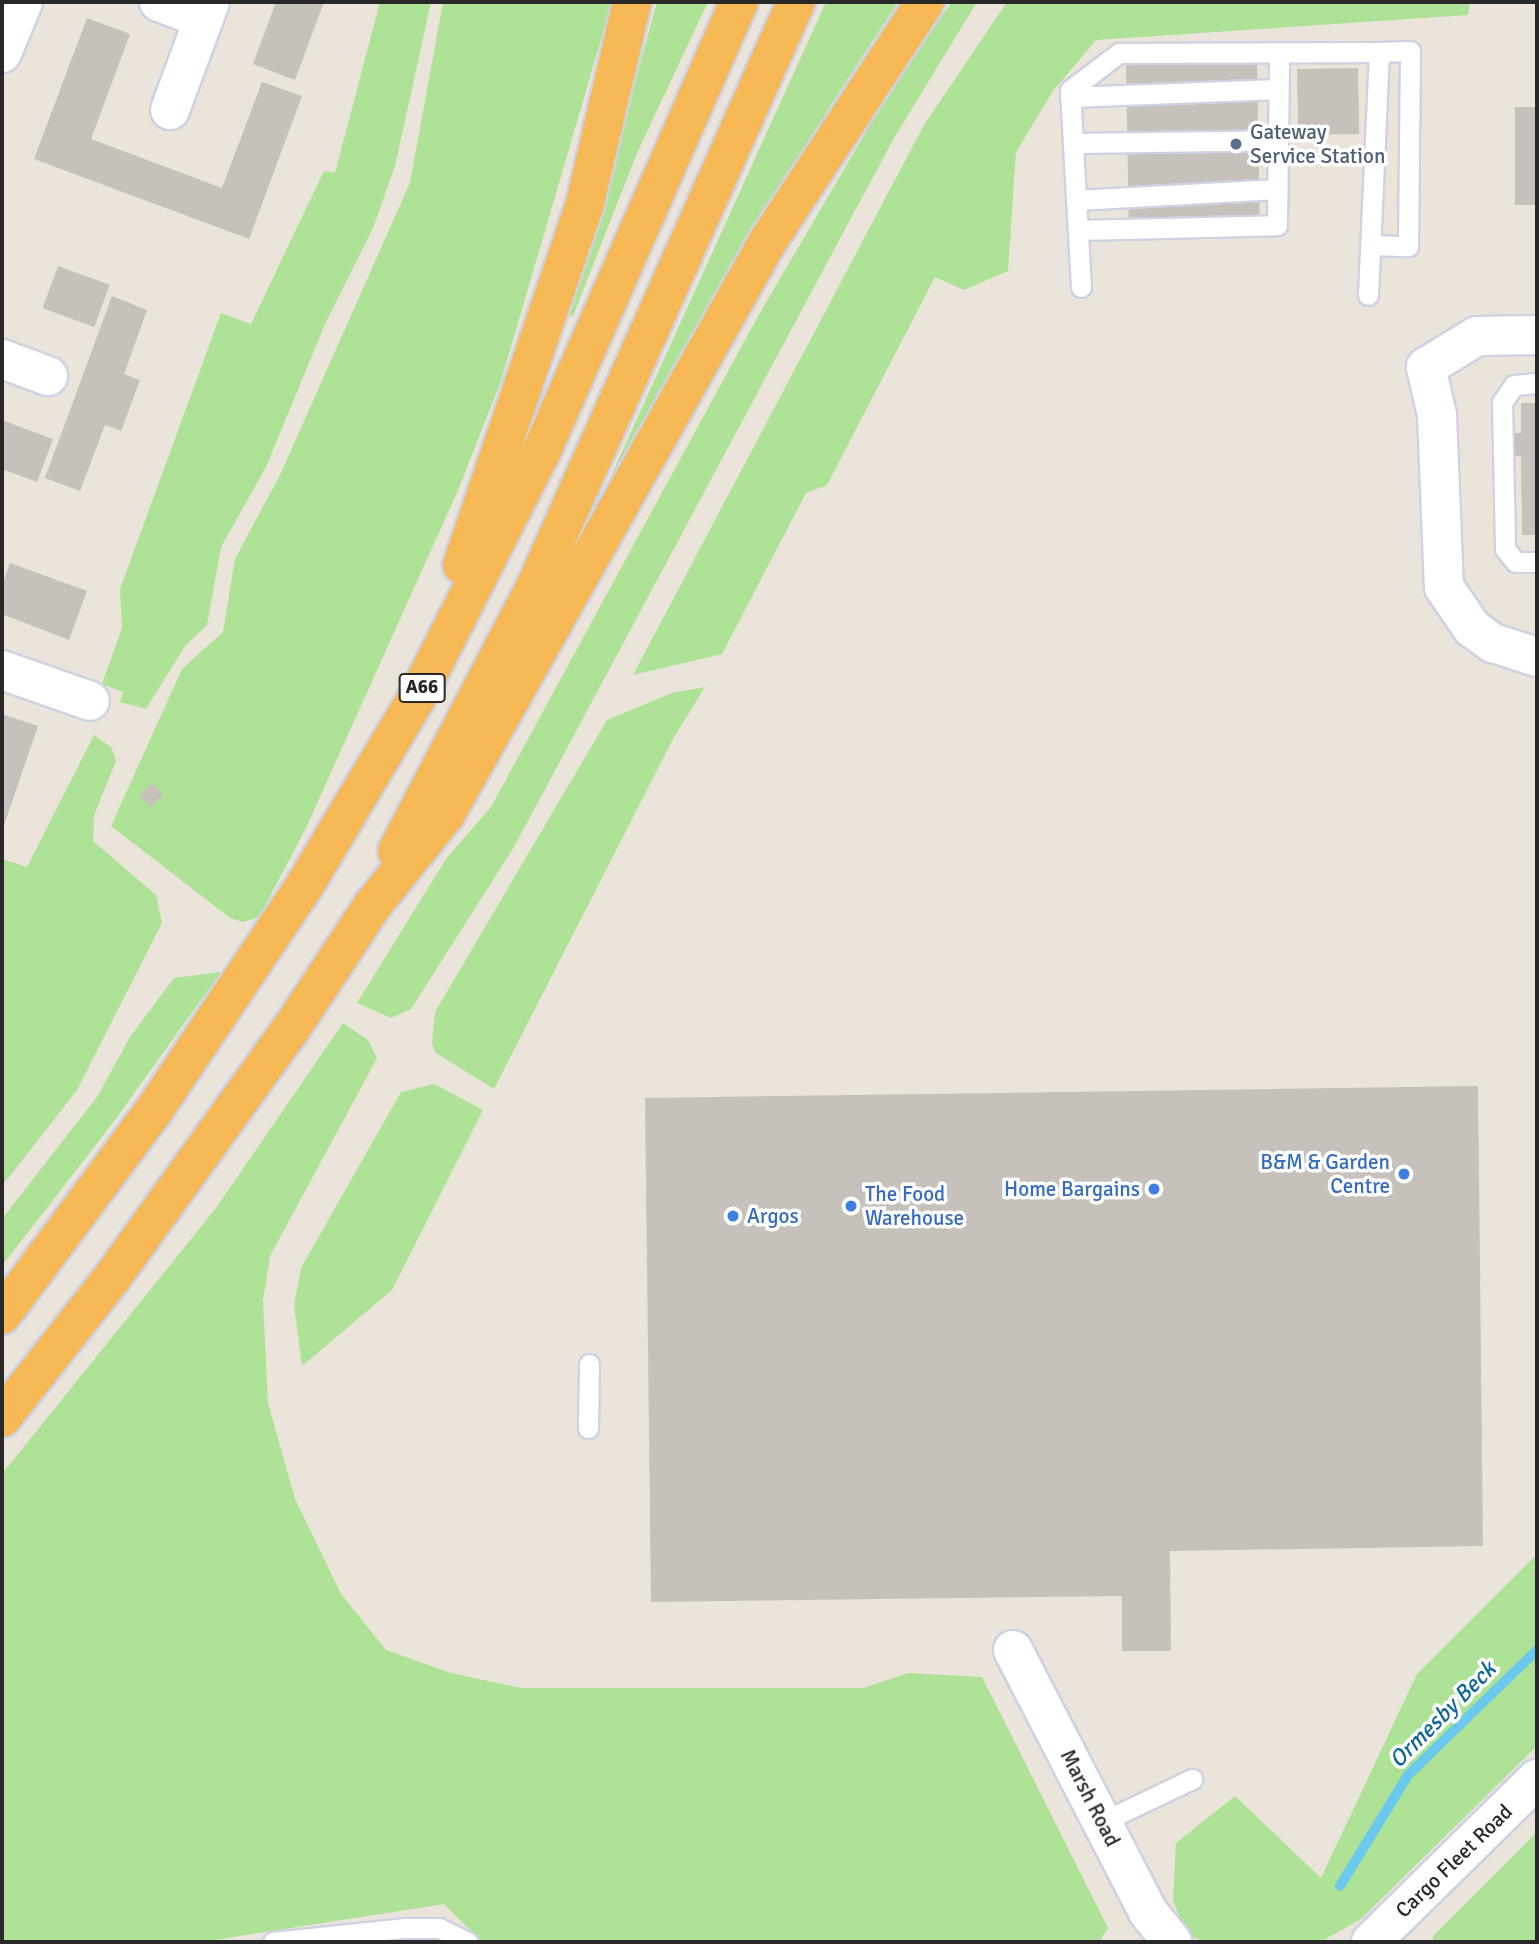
<!DOCTYPE html>
<html>
<head>
<meta charset="utf-8">
<style>
	body { margin:0 }
	#map { position:relative; width:1539px; height:1944px; overflow:hidden; background:#ebe4da; font-family:Signika,sans-serif }
	div>[style] { position:absolute }
	.green>* { inset:0; background:#aee296 }
	.stream>* { height:10px; margin:-5px; padding:0 5px; transform-origin:5px; border-radius:5px; background:#6cc9ee }
	.building>* { inset:0; background:#c6c1ba; transform-origin:0 0 }
	.roads { filter:drop-shadow(2px 0 #cfd2e2) drop-shadow(-2px 0 #cfd2e2) drop-shadow(0 2px #cfd2e2) drop-shadow(0 -2px #cfd2e2) }
	.service>* { height:19px; margin:-9.5px; padding:0 9.5px; transform-origin:9.5px; border-radius:9.5px; background:#fff }
	.minor>* { height:38px; margin:-19px; padding:0 19px; transform-origin:19px; border-radius:19px; background:#fff }
	.trunk>* { height:38px; margin:-19px; padding:0 19px; transform-origin:19px; border-radius:19px; background:#f7b856 }
	.dots>* { width:19px; height:19px; translate:-50% -50%; box-sizing:border-box; border:4px solid #fff; border-radius:50% }
	span { translate:-50% -50%; white-space:nowrap; text-align:center; line-height:1.15; -webkit-text-stroke:7px #fff; paint-order:stroke }
	.shield-label span { padding:2px 5px; background:#fff; border:2px solid; border-radius:5px; -webkit-text-stroke-width:0 }
	.shield-label { font-size:19px; color:#282828; font-weight:700 }
	.service-label { font-size:21px; color:#4e5e75 }
	.left { translate:0 -50%; text-align:left }
	.shop-label { font-size:21px; color:#366cbe }
	.right { translate:-100% -50%; text-align:right }
	.street-label { font-size:21px; color:#282828 }
	.water-label { font-size:23px; color:#0d6598; font-style:italic }
	.frame { position:absolute; inset:0; border:4px solid #282828; pointer-events:none }
</style>
</head>
<body>
<div id="map">
	<div class="green">
		<i style="clip-path:polygon(380px 2px,431px 2px,395px 166px,373px 228px,325px 324px,266px 467px,221px 547px,207px 625px,185px 646px,146px 709px,120px 702px,123px 692px,102px 684px,122px 628px,120px 589px,221px 313px,251px 324px,324px 171px,335px 173px)"></i>
		<i style="clip-path:polygon(443px 2px,612px 2px,501px 381px,459px 488px,306px 828px,259px 917px,243px 922px,230px 918px,111px 826px,182px 669px,223px 632px,235px 559px,280px 475px,410px 183px)"></i>
		<i style="clip-path:polygon(657px 2px,708px 2px,637px 153px,573px 316px,563px 313px,605px 192px)"></i>
		<i style="clip-path:polygon(826px 2px,898px 2px,830px 106px,612px 491px,606px 487px)"></i>
		<i style="clip-path:polygon(952px 2px,977px 2px,894px 138px,514px 847px,411px 1009px,391px 1018px,357px 1003px,446px 859px,491px 807px,757px 318px,904px 67px)"></i>
		<i style="clip-path:polygon(1007px 2px,1470px 2px,1468px 15px,1096px 40px,1053px 91px,1016px 152px,1008px 271px,964px 290px,935px 277px,827px 485px,806px 493px,722px 654px,633px 675px,924px 125px)"></i>
		<i style="clip-path:polygon(705px 687px,674px 737px,494px 1089px,436px 1053px,432px 1044px,435px 1012px,607px 720px,672px 693px)"></i>
		<i style="clip-path:polygon(94px 735px,111px 747px,116px 761px,94px 815px,93px 841px,156px 895px,162px 923px,77px 1090px,2px 1186px,2px 859px,27px 867px)"></i>
		<i style="clip-path:polygon(221px 972px,115px 1120px,2px 1266px,2px 1219px,97px 1097px,130px 1037px,174px 978px)"></i>
		<i style="clip-path:polygon(343px 1023px,368px 1040px,377px 1058px,270px 1256px,263px 1301px,268px 1403px,295px 1499px,341px 1594px,386px 1650px,451px 1673px,521px 1688px,863px 1688px,908px 1673px,982px 1677px,1108px 1928px,1099px 1942px,482px 1942px,444px 1904px,202px 1942px,2px 1942px,2px 1474px,216px 1208px)"></i>
		<i style="clip-path:polygon(434px 1084px,483px 1110px,392px 1290px,302px 1366px,294px 1305px,301px 1268px,401px 1092px)"></i>
		<i style="clip-path:polygon(1537px 1554px,1537px 1746px,1361px 1919px,1320px 1942px,1205px 1942px,1186px 1934px,1173px 1900px,1176px 1843px,1235px 1796px,1321px 1878px,1417px 1674px)"></i>
		<i style="clip-path:polygon(1537px 1832px,1537px 1942px,1433px 1942px,1433px 1936px)"></i>
	</div>
	<div class="stream">
		<i style="left:1340px;top:1886px;width:130px;rotate:-58.5deg"></i>
		<i style="left:1408px;top:1775px;width:180px;rotate:-44.1deg"></i>
	</div>
	<div class="building">
		<i style="clip-path:polygon(276px 2px,324px 2px,295px 80px,253px 64px)"></i>
		<i style="clip-path:polygon(87px 18px,130px 34px,91px 139px,222px 188px,262px 82px,302px 96px,249px 239px,34px 159px)"></i>
		<i style="left:1257px;top:63px;width:170px;height:131px;rotate:89deg"></i>
		<i style="left:1358px;top:68px;width:66px;height:61px;rotate:89deg"></i>
		<i style="left:1537px;top:107px;width:98px;height:22px;rotate:90deg"></i>
		<i style="left:58px;top:266px;width:55px;height:45px;rotate:20deg"></i>
		<i style="clip-path:polygon(112px 296px,147px 310px,124px 374px,140px 380px,121px 431px,105px 425px,80px 491px,45px 478px)"></i>
		<i style="clip-path:polygon(1521px 403px,1537px 403px,1537px 535px,1522px 535px,1521px 456px,1508px 457px,1508px 433px,1521px 433px)"></i>
		<i style="clip-path:polygon(2px 420px,53px 439px,37px 482px,2px 469px)"></i>
		<i style="clip-path:polygon(10px 563px,87px 591px,69px 640px,2px 614px,2px 586px)"></i>
		<i style="clip-path:polygon(2px 714px,38px 726px,2px 831px)"></i>
		<i style="left:152px;top:783px;width:16px;height:18px;rotate:45deg"></i>
		<i style="clip-path:polygon(1478px 1086px,1483px 1546px,1170px 1551px,1171px 1651px,1122px 1651px,1122px 1596px,651px 1602px,645px 1098px)"></i>
	</div>
	<div class="roads">
		<div class="service">
			<i style="left:1070px;top:97px;width:208px;rotate:-2.2deg"></i>
			<i style="left:1073px;top:143px;width:205px;rotate:-0.8deg"></i>
			<i style="left:1076px;top:200px;width:202px;rotate:-3.1deg"></i>
			<i style="left:1078px;top:230px;width:199px;rotate:-1.4deg"></i>
			<i style="left:1277px;top:225px;width:173px;rotate:-89.3deg"></i>
			<i style="left:1371px;top:245px;width:37px;rotate:2deg"></i>
			<i style="left:1408px;top:246px;width:195px;rotate:-89.4deg"></i>
			<i style="left:1410px;top:51px;width:31px;rotate:178deg"></i>
			<i style="left:1081px;top:287px;width:197px;rotate:-93.2deg"></i>
			<i style="left:1070px;top:90px;width:61px;rotate:-37.1deg"></i>
			<i style="left:1119px;top:53px;width:260px;rotate:-0.2deg"></i>
			<i style="left:1379px;top:52px;width:243px;rotate:92.6deg"></i>
			<i style="left:1537px;top:383px;width:23px;rotate:175deg"></i>
			<i style="left:1514px;top:385px;width:21px;rotate:125deg"></i>
			<i style="left:1502px;top:402px;width:147px;rotate:88.8deg"></i>
			<i style="left:1505px;top:549px;width:17px;rotate:50deg"></i>
			<i style="left:1516px;top:562px;width:21px"></i>
			<i style="left:588px;top:1428px;width:64px;rotate:-89.1deg"></i>
			<i style="left:1102px;top:1822px;width:100px;rotate:-25.5deg"></i>
			<i style="left:273px;top:1942px;width:133px;rotate:-6.1deg"></i>
			<i style="left:405px;top:1928px;width:34px"></i>
			<i style="left:439px;top:1928px;width:32px;rotate:26deg"></i>
		</div>
		<div class="minor">
			<i style="left:159px;top:2px;width:48px;rotate:20.7deg"></i>
			<i style="left:2px;top:53px;width:55px;rotate:-67.6deg"></i>
			<i style="left:170px;top:110px;width:115px;rotate:-69.7deg"></i>
			<i style="left:1537px;top:335px;width:60px;rotate:179deg"></i>
			<i style="left:1477px;top:336px;width:60px;rotate:148.7deg"></i>
			<i style="left:1426px;top:367px;width:49px;rotate:77.1deg"></i>
			<i style="left:1437px;top:415px;width:172px;rotate:87.7deg"></i>
			<i style="left:1444px;top:587px;width:50px;rotate:55.7deg"></i>
			<i style="left:1472px;top:628px;width:26px;rotate:36deg"></i>
			<i style="left:1493px;top:643px;width:46px;rotate:17.7deg"></i>
			<i style="left:2px;top:359px;width:49px;rotate:20.3deg"></i>
			<i style="left:2px;top:670px;width:93px;rotate:19.4deg"></i>
			<i style="left:1013px;top:1650px;width:295px;rotate:62.7deg"></i>
			<i style="left:1148px;top:1912px;width:38px;rotate:51deg"></i>
			<i style="left:1371px;top:1942px;width:233px;rotate:-44.5deg"></i>
		</div>
		<div class="trunk">
			<i style="left:462px;top:565px;width:382px;rotate:-71.2deg"></i>
			<i style="left:585px;top:203px;width:206px;rotate:-76.8deg"></i>
			<i style="left:397px;top:851px;width:300px;rotate:-62.4deg"></i>
			<i style="left:536px;top:585px;width:638px;rotate:-65.96deg"></i>
			<i style="left:2px;top:1315px;width:260px;rotate:-53.4deg"></i>
			<i style="left:157px;top:1106px;width:266px;rotate:-56.2deg"></i>
			<i style="left:305px;top:885px;width:219px;rotate:-59.2deg"></i>
			<i style="left:417px;top:697px;width:274px;rotate:-63.1deg"></i>
			<i style="left:541px;top:453px;width:493px;rotate:-66.3deg"></i>
			<i style="left:2px;top:1418px;width:182px;rotate:-51.9deg"></i>
			<i style="left:114px;top:1275px;width:303px;rotate:-54.3deg"></i>
			<i style="left:291px;top:1029px;width:147px;rotate:-56.6deg"></i>
			<i style="left:372px;top:906px;width:118px;rotate:-51.2deg"></i>
			<i style="left:446px;top:814px;width:657px;rotate:-60.67deg"></i>
			<i style="left:768px;top:241px;width:286px;rotate:-56.7deg"></i>
		</div>
	</div>
	<div class="dots">
		<i style="left:1236px;top:144px;background:#5c6f8a"></i>
		<i style="left:1404px;top:1174px;background:#3f7fe0"></i>
		<i style="left:1154px;top:1189px;background:#3f7fe0"></i>
		<i style="left:851px;top:1206px;background:#3f7fe0"></i>
		<i style="left:733px;top:1216px;background:#3f7fe0"></i>
	</div>
	<div class="shield-label">
		<span style="left:422px;top:688px">A66</span>
	</div>
	<div class="service-label">
		<span class="left" style="left:1250px;top:144px">Gateway<br>Service Station</span>
	</div>
	<div class="shop-label">
		<span class="right" style="left:1390px;top:1174px">B&amp;M &amp; Garden<br>Centre</span>
		<span class="right" style="left:1140px;top:1189px">Home Bargains</span>
		<span class="left" style="left:865px;top:1206px">The Food<br>Warehouse</span>
		<span class="left" style="left:747px;top:1216px">Argos</span>
	</div>
	<div class="street-label">
		<span style="left:1090px;top:1798px;rotate:63deg">Marsh Road</span>
		<span style="left:1454px;top:1861px;rotate:-44deg">Cargo Fleet Road</span>
	</div>
	<div class="water-label">
		<span style="left:1443px;top:1715px;rotate:-45deg">Ormesby Beck</span>
	</div>
	<div class="frame"></div>
</div>
</body>
</html>
